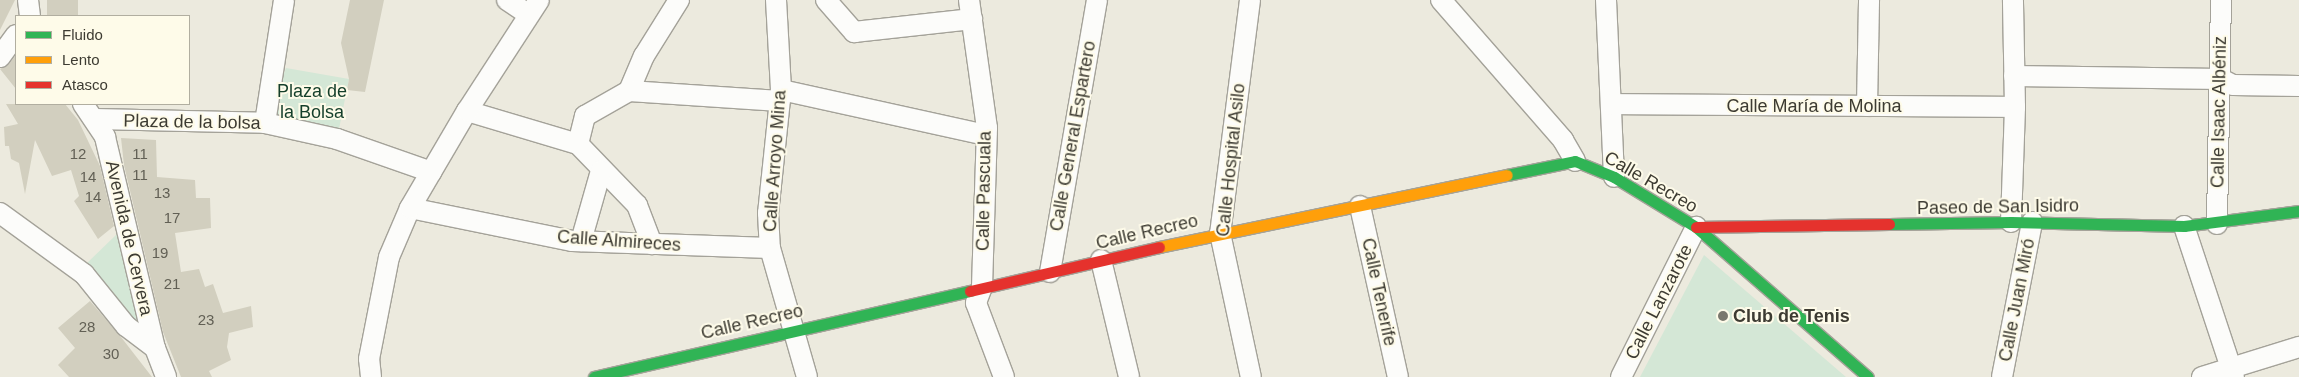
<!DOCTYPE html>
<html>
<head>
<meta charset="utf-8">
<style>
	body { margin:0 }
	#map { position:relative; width:2299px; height:377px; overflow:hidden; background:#eceade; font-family:Helvetica,sans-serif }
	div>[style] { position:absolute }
	.green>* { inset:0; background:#d4e7d6 }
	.building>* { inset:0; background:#d2cfbf; transform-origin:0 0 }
	.roads { filter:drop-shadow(1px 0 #a4a299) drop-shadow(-1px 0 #a4a299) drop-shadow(0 1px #a4a299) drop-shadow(0 -1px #a4a299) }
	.street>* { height:20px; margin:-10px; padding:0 10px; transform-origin:10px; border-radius:10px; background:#fcfcfa }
	.fast>* { height:11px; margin:-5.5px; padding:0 5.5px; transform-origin:5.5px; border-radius:5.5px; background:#30b455 }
	.slow>* { height:11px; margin:-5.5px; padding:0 5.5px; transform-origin:5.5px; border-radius:5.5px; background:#ff9f0a }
	.jam>* { height:11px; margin:-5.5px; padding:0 5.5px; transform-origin:5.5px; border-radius:5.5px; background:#e5322d }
	.dots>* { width:14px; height:14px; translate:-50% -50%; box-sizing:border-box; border:2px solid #fefbe9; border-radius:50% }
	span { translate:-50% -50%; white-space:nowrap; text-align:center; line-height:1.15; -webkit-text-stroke:4px #fefbe9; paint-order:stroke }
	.number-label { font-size:15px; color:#626055 }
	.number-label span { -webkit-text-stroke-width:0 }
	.park-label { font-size:18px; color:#143f2a }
	.street-label { font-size:18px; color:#3d3b32 }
	.poi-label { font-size:18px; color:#3d3b32; font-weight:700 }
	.left { translate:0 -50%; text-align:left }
	.legend { position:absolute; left:15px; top:15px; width:175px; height:90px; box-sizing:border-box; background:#fefbe9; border:1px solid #b1aea0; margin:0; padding:6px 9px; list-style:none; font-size:15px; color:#3d3b32 }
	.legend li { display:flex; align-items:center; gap:10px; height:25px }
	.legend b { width:25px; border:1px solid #b1aea0 }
</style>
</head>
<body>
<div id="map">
	<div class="green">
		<i style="clip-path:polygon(286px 68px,349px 79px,337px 139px,265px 123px)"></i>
		<i style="clip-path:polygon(118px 233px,144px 328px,136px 330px,84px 266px)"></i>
		<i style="clip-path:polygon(1704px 255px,1846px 377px,1640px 377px)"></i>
	</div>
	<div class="building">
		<i style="clip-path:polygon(0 0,15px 0,0 30px)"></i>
		<i style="left:47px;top:0;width:31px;height:16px"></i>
		<i style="clip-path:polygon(350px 0,384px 0,365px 92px,347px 90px,349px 79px,341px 43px)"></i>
		<i style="clip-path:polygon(16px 55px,16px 89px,0 69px,9px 64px)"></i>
		<i style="clip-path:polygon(6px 104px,65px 104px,78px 120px,100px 166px,114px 226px,98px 239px,74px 201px,79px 196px,71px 170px,52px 176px,35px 140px,25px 194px,19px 163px,11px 159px,9px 146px,5px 146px,4px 127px,18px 124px)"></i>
		<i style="clip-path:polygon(121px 138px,156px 140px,157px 177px,195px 180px,196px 198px,210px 198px,211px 228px,175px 233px,181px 272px,199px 269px,205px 287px,213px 284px,223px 313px,251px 306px,253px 327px,229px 333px,227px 347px,231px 360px,209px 371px,212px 377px,181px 377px,163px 332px,124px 165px)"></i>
		<i style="clip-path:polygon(90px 301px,121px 337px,152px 377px,69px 377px,58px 365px,75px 348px,58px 328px)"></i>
	</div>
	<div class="roads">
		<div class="street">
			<i style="left:28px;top:0;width:16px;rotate:83deg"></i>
			<i style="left:507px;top:0;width:25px;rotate:34deg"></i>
			<i style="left:776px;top:0;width:90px;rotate:86.8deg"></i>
			<i style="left:781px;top:90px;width:124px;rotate:96deg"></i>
			<i style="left:768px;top:213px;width:35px;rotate:87deg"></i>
			<i style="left:770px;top:248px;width:134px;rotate:74deg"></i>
			<i style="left:826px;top:0;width:43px;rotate:48.8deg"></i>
			<i style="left:854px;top:32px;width:119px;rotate:-6.3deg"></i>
			<i style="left:969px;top:0;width:129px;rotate:82deg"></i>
			<i style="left:987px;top:128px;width:159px;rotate:91.8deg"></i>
			<i style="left:982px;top:287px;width:17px;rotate:111deg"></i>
			<i style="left:976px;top:303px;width:79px;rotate:69.3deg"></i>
			<i style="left:1250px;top:0;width:235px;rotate:97.3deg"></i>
			<i style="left:1220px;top:233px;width:147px;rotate:77.9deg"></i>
			<i style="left:1441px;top:0;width:186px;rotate:48.9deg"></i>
			<i style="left:1563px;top:140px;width:24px;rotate:60deg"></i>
			<i style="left:1606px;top:0;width:177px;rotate:87.4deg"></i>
			<i style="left:0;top:57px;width:27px;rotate:-54deg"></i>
			<i style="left:2014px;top:76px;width:207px;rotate:0.8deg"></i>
			<i style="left:2221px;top:79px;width:13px;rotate:27deg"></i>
			<i style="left:2233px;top:85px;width:66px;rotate:0.9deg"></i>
			<i style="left:781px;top:90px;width:210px;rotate:12.4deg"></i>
			<i style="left:629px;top:91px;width:38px;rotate:-67deg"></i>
			<i style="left:644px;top:56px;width:66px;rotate:-58deg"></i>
			<i style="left:83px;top:104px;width:40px;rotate:56deg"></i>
			<i style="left:105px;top:137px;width:217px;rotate:76.7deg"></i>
			<i style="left:155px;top:348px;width:31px;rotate:69deg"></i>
			<i style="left:1612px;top:104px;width:403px;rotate:0.4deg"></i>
			<i style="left:1867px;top:106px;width:106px;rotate:-88.9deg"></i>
			<i style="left:467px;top:111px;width:116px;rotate:16.6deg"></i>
			<i style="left:578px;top:144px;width:29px;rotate:-76deg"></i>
			<i style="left:585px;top:116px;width:51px;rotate:-29.6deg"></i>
			<i style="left:629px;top:91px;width:151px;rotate:3.8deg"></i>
			<i style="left:95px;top:119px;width:170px;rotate:1.3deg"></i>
			<i style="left:265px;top:123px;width:74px;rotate:12.5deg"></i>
			<i style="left:337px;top:139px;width:100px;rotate:19.3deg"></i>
			<i style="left:265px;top:123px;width:124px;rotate:-81.2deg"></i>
			<i style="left:578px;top:144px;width:85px;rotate:46deg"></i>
			<i style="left:637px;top:205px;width:42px;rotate:69deg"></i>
			<i style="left:1360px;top:206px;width:175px;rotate:77.5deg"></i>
			<i style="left:410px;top:208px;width:165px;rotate:11.5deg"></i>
			<i style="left:572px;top:241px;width:198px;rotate:2deg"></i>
			<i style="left:0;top:213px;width:104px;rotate:36deg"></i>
			<i style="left:84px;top:274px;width:67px;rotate:51.1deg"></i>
			<i style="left:126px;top:326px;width:36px;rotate:37deg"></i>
			<i style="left:2011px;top:222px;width:115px;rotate:-88deg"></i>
			<i style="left:2015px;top:107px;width:107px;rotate:-91.1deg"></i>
			<i style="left:2217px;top:224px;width:224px;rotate:-89deg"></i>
			<i style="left:2184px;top:226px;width:159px;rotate:71.7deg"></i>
			<i style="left:581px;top:241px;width:73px;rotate:-74.1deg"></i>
			<i style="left:1101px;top:260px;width:120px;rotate:76.5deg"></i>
			<i style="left:1050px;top:272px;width:276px;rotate:-80.2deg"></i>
			<i style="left:371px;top:377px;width:18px;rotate:-96deg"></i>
			<i style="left:369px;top:359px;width:104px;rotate:-78.9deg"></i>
			<i style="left:389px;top:257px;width:53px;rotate:-66.8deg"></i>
			<i style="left:410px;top:208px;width:113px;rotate:-59.6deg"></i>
			<i style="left:467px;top:111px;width:132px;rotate:-57deg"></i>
			<i style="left:1621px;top:377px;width:168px;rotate:-63.4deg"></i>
			<i style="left:2002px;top:377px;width:158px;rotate:-79deg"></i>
			<i style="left:2202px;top:377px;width:102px;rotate:-17.2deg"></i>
		</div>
		<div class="fast">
			<i style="left:1507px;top:175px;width:69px;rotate:-11.6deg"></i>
			<i style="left:1575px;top:161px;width:42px;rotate:22.3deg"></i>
			<i style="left:1614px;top:177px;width:96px;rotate:31.4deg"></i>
			<i style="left:1696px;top:227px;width:228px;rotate:41.1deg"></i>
			<i style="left:1889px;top:224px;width:122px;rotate:-0.9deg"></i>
			<i style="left:2011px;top:222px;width:173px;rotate:1.3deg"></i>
			<i style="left:2184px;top:226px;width:116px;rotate:-7.4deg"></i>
			<i style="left:594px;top:377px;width:386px;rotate:-12.9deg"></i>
		</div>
		<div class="slow">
			<i style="left:1159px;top:247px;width:355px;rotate:-11.7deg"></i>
		</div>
		<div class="jam">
			<i style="left:1696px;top:227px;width:193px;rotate:-0.9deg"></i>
			<i style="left:970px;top:291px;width:194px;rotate:-13.1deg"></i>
		</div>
	</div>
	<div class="dots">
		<i style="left:1723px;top:316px;background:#7a786e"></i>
	</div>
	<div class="number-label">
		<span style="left:78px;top:154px">12</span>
		<span style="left:140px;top:154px">11</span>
		<span style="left:140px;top:175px">11</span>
		<span style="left:88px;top:177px">14</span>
		<span style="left:162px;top:193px">13</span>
		<span style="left:93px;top:197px">14</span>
		<span style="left:172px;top:218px">17</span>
		<span style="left:160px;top:253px">19</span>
		<span style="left:172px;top:284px">21</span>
		<span style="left:206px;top:320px">23</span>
		<span style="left:87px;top:327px">28</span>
		<span style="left:111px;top:354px">30</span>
	</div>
	<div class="park-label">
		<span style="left:312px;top:102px">Plaza de<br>la Bolsa</span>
	</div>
	<div class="street-label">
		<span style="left:1814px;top:106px">Calle María de Molina</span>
		<span style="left:2219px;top:112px;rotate:-89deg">Calle Isaac Albéniz</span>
		<span style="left:192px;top:122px;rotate:1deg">Plaza de la bolsa</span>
		<span style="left:1073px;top:136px;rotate:-80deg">Calle General Espartero</span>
		<span style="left:1231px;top:160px;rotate:-84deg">Calle Hospital Asilo</span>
		<span style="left:775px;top:161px;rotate:-86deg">Calle Arroyo Mina</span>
		<span style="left:1651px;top:182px;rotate:30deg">Calle Recreo</span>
		<span style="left:984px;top:191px;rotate:-89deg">Calle Pascuala</span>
		<span style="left:1998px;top:207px;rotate:-1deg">Paseo de San Isidro</span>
		<span style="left:1147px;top:232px;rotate:-13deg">Calle Recreo</span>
		<span style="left:129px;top:238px;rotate:77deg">Avenida de Cervera</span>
		<span style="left:619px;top:241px;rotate:4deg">Calle Almireces</span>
		<span style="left:1379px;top:292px;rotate:78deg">Calle Tenerife</span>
		<span style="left:2017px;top:300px;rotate:-79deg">Calle Juan Miró</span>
		<span style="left:1659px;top:302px;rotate:-63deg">Calle Lanzarote</span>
		<span style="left:752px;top:322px;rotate:-13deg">Calle Recreo</span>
	</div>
	<div class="poi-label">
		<span class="left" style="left:1733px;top:316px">Club de Tenis</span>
	</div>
	<ul class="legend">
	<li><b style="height:6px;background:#30b455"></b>Fluido</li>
	<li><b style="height:6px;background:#ff9f0a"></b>Lento</li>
	<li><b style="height:6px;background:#e5322d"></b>Atasco</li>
	</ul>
</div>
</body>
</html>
